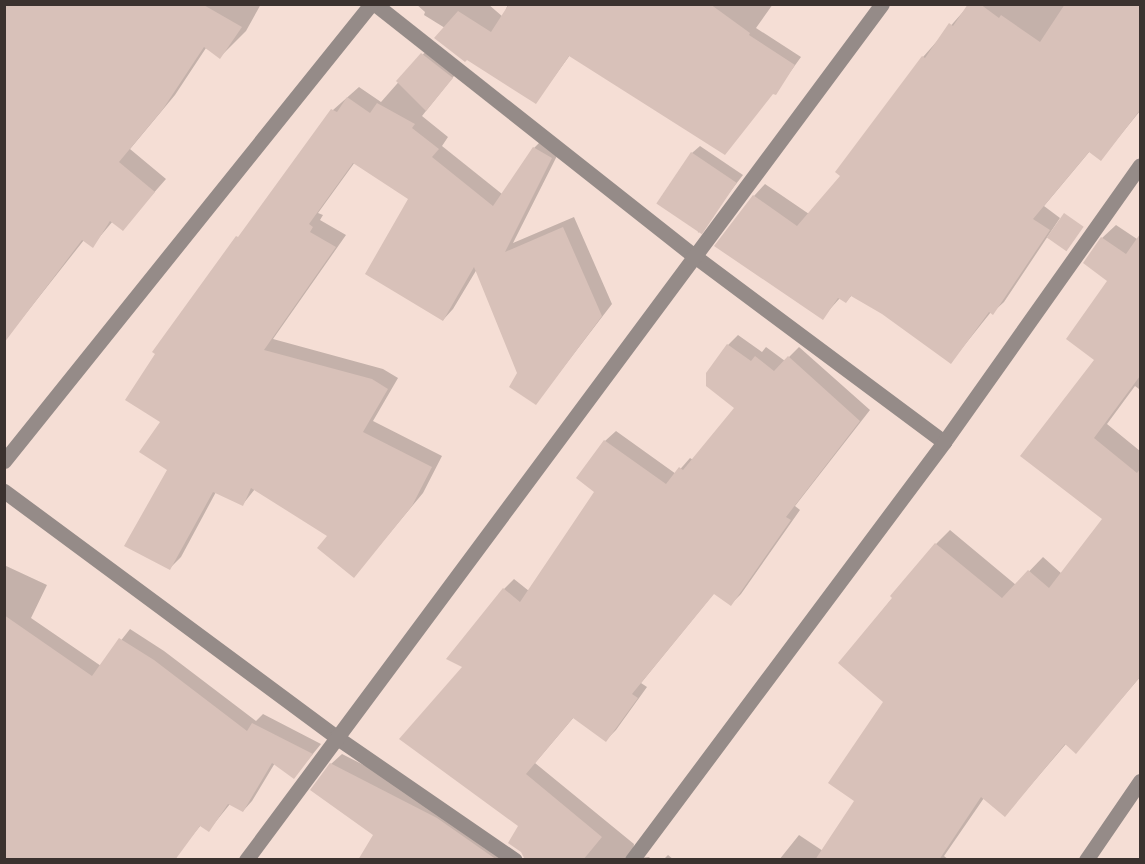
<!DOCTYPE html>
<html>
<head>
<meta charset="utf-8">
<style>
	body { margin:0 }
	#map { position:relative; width:1145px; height:864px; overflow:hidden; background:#f5ded5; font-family:"DM Sans",sans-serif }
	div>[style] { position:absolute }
	.shadow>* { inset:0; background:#0003 }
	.building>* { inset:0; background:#d8c1b9; transform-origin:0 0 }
	.minor>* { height:15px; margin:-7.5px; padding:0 7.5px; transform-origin:7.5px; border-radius:7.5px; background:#958b88 }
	span { translate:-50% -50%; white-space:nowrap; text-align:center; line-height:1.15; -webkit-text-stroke:4.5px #f5ded5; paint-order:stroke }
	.frame { position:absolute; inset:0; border:6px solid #3b322f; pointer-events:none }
</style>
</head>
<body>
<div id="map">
	<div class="shadow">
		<i style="clip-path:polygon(4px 4px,261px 4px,246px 31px,220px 57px,206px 48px,175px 95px,130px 149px,166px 179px,122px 229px,113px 221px,92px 246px,84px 240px,16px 326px)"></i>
		<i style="clip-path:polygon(416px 4px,488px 4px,503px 17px,508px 4px,773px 4px,756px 28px,801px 57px,775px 93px,570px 55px,536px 102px,445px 28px,424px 15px,425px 12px)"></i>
		<i style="clip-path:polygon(970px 4px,1140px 4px,1140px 111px,1101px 159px,1090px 151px,1044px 206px,1060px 218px,1004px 302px,992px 313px,991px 312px,951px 362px,882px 312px,852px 295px,846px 302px,840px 298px,822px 318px,754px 196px,765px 184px,809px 214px,843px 176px,923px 57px)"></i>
		<i style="clip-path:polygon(433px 43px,462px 66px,422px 116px,448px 137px,442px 146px,502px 194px,534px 148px,545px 137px,562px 146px,513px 243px,574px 217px,612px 304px,536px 403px,519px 374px,477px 269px,453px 309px,443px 320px,410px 199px,355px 162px,318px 213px,323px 215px,320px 220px,346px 235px,273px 339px,383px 369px,398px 378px,373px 421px,442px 456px,423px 493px,354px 576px,329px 536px,255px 489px,243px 504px,216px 492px,181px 557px,170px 568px,169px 470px,162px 422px,157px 354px,154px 352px,333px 110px,359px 87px,381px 102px)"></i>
		<i style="clip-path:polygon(700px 146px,743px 175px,698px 233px,692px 153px)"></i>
		<i style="clip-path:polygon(1116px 225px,1140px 241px,1140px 387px,1139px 389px,1135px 386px,1107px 424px,1140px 451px,1140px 677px,1076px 752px,1066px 744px,1005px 815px,984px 798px,944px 856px,949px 860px,779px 860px,799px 835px,823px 851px,856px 800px,885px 702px,840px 663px,936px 544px,950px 530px,1016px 585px,1043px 557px,1062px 574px,1104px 519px,1022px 455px,1097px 359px,1110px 280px,1102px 238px)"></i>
		<i style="clip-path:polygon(738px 335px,762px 352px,766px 347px,785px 361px,799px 347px,870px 410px,795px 506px,800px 510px,741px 594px,731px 604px,715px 592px,641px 683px,647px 687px,616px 730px,606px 740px,574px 717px,535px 763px,634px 844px,633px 852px,637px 858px,649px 857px,652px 860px,360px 860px,375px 834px,331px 764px,342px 754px,448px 808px,520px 858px,525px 859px,520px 825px,464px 667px,504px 589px,514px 579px,529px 591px,597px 492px,605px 441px,616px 431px,676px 474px,690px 458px,693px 460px,736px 408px,728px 345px)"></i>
		<i style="clip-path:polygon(4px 565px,47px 585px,31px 618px,101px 666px,130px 629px,164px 651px,256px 721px,263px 714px,321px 744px,294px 777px,275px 763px,252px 801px,243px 811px,230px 804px,209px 830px,201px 825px,182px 848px,4px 860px)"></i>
		<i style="clip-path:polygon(668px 855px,674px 860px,663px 860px)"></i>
	</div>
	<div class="building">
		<i style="clip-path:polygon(4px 4px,202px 4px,242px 27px,220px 59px,204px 47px,163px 109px,119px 162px,155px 192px,123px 231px,110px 221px,93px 248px,82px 240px,4px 343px)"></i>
		<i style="clip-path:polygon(509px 4px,710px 4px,750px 33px,749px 35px,795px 65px,776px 95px,773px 94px,725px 155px,569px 56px,536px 104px,467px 60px,465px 62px,434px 38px,458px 11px,491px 32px)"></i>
		<i style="clip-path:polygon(968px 4px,980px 4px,999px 18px,1001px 15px,1040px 42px,1065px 4px,1140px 4px,1140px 110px,1101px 161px,1089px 152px,1033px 219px,1050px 230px,993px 315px,989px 312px,951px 364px,882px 314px,851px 296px,846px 303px,838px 298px,823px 320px,714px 246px,753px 195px,797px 226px,840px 176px,835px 172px,922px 56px,925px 58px,949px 23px,953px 26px)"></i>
		<i style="clip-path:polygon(421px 53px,453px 78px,426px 111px,396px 81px)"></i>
		<i style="clip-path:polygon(347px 97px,370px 113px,377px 103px,415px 124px,412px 128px,439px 149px,432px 157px,493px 206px,533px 147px,552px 158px,505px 252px,563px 227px,602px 316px,536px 405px,509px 387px,517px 373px,474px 267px,443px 321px,365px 274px,408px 199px,353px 163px,309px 224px,313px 227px,310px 232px,336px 247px,264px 350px,372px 379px,388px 389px,363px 432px,432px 467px,412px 506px,354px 578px,317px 548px,327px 536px,251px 488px,243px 506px,213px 492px,170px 570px,124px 546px,167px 470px,139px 452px,160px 422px,125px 400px,155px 354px,152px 352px,236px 236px,238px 237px,331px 109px,337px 112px)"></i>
		<i style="left:691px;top:152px;width:55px;height:62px;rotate:34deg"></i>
		<i style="left:1064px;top:213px;width:24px;height:30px;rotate:35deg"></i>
		<i style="clip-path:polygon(1140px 234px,1140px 376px,1094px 438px,1137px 473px,1140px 469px,1140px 677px,1076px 754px,1065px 744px,1005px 817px,981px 797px,939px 860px,815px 860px,854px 801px,828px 783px,883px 702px,838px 663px,892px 598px,890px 596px,935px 543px,1002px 598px,1028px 570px,1049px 588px,1102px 519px,1020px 456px,1094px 360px,1066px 339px,1107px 281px,1083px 263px,1101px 237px,1126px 254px)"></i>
		<i style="clip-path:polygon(727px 344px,751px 361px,755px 356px,774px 371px,788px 356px,860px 421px,786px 517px,791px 520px,731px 606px,714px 594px,632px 694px,638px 698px,606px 742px,573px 718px,526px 774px,602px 837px,583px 860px,525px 860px,521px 852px,508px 843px,518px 826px,399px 739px,462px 667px,446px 659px,503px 588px,520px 602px,594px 492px,576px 478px,604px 440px,666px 484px,679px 467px,683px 470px,734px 408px,706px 386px,706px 373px)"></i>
		<i style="clip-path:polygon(4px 615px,92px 676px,119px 638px,154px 660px,247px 731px,252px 723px,313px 754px,294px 779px,272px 763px,243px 812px,228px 804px,209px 832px,200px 826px,175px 860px,4px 860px)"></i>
		<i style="clip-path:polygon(330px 763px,437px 818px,497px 860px,358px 860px,373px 835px,310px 790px)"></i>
	</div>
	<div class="minor">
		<i style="left:375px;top:4px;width:405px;rotate:38.3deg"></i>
		<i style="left:693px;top:255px;width:313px;rotate:36.7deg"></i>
		<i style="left:4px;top:461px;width:586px;rotate:-51.23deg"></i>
		<i style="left:4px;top:491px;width:413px;rotate:36.5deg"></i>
		<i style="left:336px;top:737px;width:217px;rotate:34.5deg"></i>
		<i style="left:246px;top:860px;width:1066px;rotate:-53.39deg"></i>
		<i style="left:632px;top:860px;width:522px;rotate:-53.26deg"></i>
		<i style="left:944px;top:442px;width:339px;rotate:-54.7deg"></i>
		<i style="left:1086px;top:860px;width:96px;rotate:-55.6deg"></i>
	</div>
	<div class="frame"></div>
</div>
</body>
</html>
